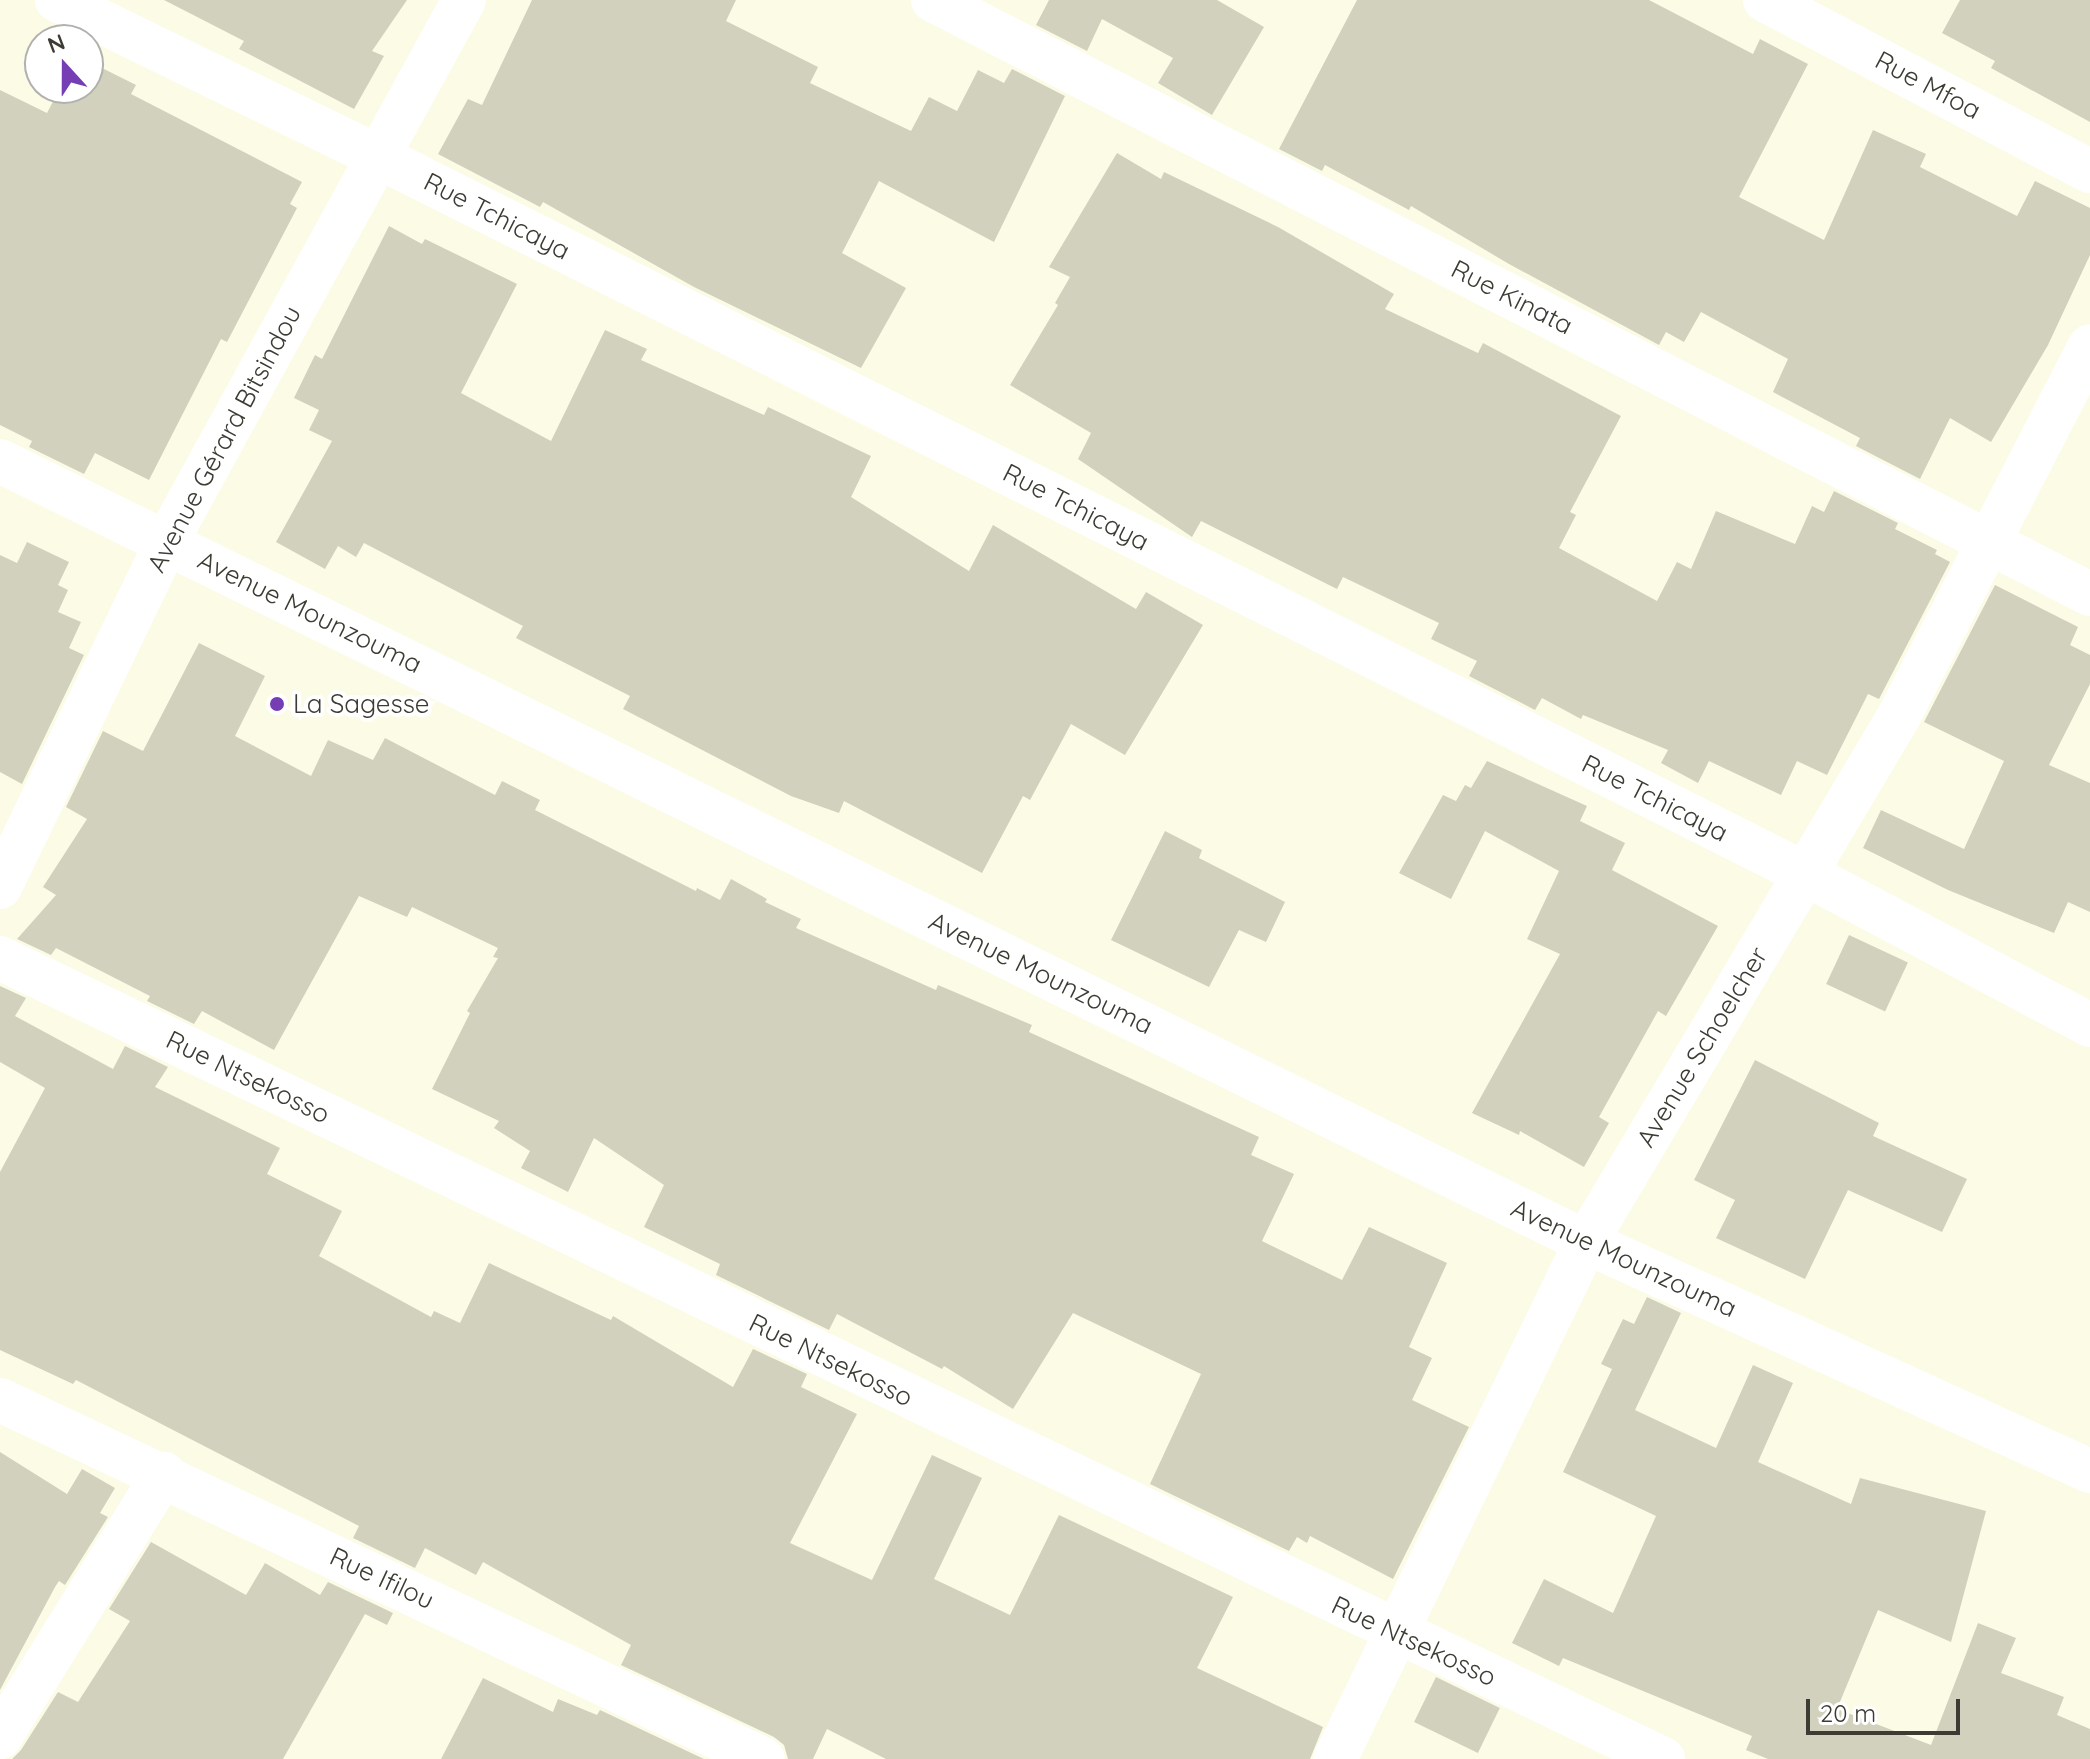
<!DOCTYPE html>
<html>
<head>
<meta charset="utf-8">
<style>
	body { margin:0 }
	#map { position:relative; width:2090px; height:1759px; overflow:hidden; background:#fcfbe6; font-family:Quicksand,sans-serif }
	div>[style] { position:absolute }
	.building>* { inset:0; background:#d2d1bd; transform-origin:0 0 }
	.minor>* { height:44px; margin:-22px; padding:0 22px; transform-origin:22px; border-radius:22px; background:#fff }
	.dots>* { width:22px; height:22px; translate:-50% -50%; box-sizing:border-box; border:4px solid #fff; border-radius:50% }
	span { translate:-50% -50%; white-space:nowrap; text-align:center; line-height:1.15; -webkit-text-stroke:8px #fff; paint-order:stroke }
	.street-label { font-size:26px; color:#3c3c34 }
	.poi-label { font-size:26px; color:#3c3c34 }
	.left { translate:0 -50%; text-align:left }
	.north { position:absolute; left:24px; top:24px; width:80px; height:80px; box-sizing:border-box; background:#fff; border:2px solid #b1b1ae; border-radius:50%; rotate:339deg; font-size:22px; font-weight:700; line-height:32px; text-align:center; color:#3c3c34 }
	.north::after { content:''; display:block; margin:auto; width:28px; height:36px; background:#763eb5; clip-path:polygon(50% 0,100% 100%,50% 72%,0 100%) }
	.scale { position:absolute; left:1806px; top:1699px; width:154px; height:36px; box-sizing:border-box; border:4px solid #3c3c34; border-top:0; padding-left:10px; font-size:24px; line-height:28px; white-space:nowrap; color:#3c3c34; -webkit-text-stroke:6px #fff; paint-order:stroke }
</style>
</head>
<body>
<div id="map">
	<div class="building">
		<i style="clip-path:polygon(164px 0,407px 0,372px 51px,384px 56px,354px 109px,239px 49px,244px 41px)"></i>
		<i style="clip-path:polygon(532px 0,736px 0,726px 21px,818px 67px,810px 83px,911px 131px,929px 97px,957px 111px,978px 70px,1004px 83px,1012px 69px,1065px 96px,994px 242px,879px 181px,842px 253px,906px 288px,861px 368px,694px 287px,543px 202px,540px 207px,438px 154px,468px 99px,482px 105px)"></i>
		<i style="clip-path:polygon(1049px 0,1217px 0,1264px 27px,1212px 115px,1158px 83px,1173px 58px,1102px 19px,1087px 51px,1036px 25px)"></i>
		<i style="clip-path:polygon(1357px 0,1649px 0,1753px 54px,1760px 39px,1808px 64px,1739px 197px,1824px 240px,1873px 130px,1926px 154px,1920px 167px,2017px 216px,2035px 181px,2090px 208px,2090px 255px,2048px 345px,1991px 442px,1950px 418px,1920px 479px,1856px 446px,1860px 438px,1773px 392px,1788px 359px,1701px 312px,1684px 342px,1666px 332px,1659px 345px,1509px 264px,1411px 206px,1409px 210px,1325px 165px,1322px 171px,1279px 149px)"></i>
		<i style="clip-path:polygon(1960px 0,2090px 0,2090px 122px,1991px 68px,1995px 61px,1942px 33px)"></i>
		<i style="clip-path:polygon(88px 61px,136px 85px,131px 94px,302px 182px,290px 204px,297px 208px,227px 342px,221px 339px,149px 480px,95px 453px,84px 474px,29px 447px,32px 441px,0 425px,0 90px,47px 113px,60px 88px,88px 88px)"></i>
		<i style="clip-path:polygon(1117px 153px,1161px 179px,1164px 172px,1278px 227px,1394px 294px,1385px 309px,1478px 353px,1483px 343px,1621px 416px,1570px 512px,1576px 515px,1559px 548px,1657px 601px,1677px 562px,1691px 569px,1716px 511px,1795px 544px,1812px 506px,1824px 512px,1834px 491px,1898px 523px,1895px 529px,1937px 550px,1935px 554px,1950px 562px,1879px 699px,1868px 694px,1827px 775px,1797px 761px,1781px 795px,1709px 761px,1698px 783px,1661px 763px,1668px 750px,1583px 715px,1581px 719px,1542px 698px,1535px 710px,1469px 676px,1477px 661px,1431px 639px,1439px 623px,1343px 577px,1337px 589px,1201px 521px,1192px 537px,1078px 459px,1091px 433px,1010px 385px,1058px 305px,1055px 303px,1070px 277px,1049px 267px)"></i>
		<i style="clip-path:polygon(389px 226px,422px 244px,425px 239px,517px 284px,461px 393px,551px 441px,605px 330px,647px 349px,641px 360px,764px 415px,768px 407px,871px 456px,851px 497px,969px 571px,993px 525px,1136px 609px,1146px 592px,1203px 625px,1125px 755px,1071px 724px,1030px 800px,1023px 796px,982px 873px,844px 801px,839px 813px,791px 796px,623px 709px,630px 696px,516px 638px,523px 626px,364px 543px,356px 557px,338px 546px,325px 569px,276px 542px,332px 441px,309px 430px,319px 410px,294px 398px,315px 355px,322px 359px)"></i>
		<i style="clip-path:polygon(27px 542px,69px 562px,58px 585px,68px 590px,58px 612px,81px 622px,69px 648px,84px 655px,22px 784px,0 772px,0 555px,17px 563px)"></i>
		<i style="clip-path:polygon(1995px 585px,2078px 627px,2070px 645px,2090px 655px,2090px 684px,2049px 765px,2090px 783px,2090px 912px,2068px 902px,2054px 933px,1948px 890px,1863px 848px,1881px 810px,1964px 849px,2004px 761px,1924px 722px)"></i>
		<i style="clip-path:polygon(199px 643px,265px 676px,235px 736px,311px 776px,328px 740px,373px 760px,385px 738px,495px 795px,502px 781px,540px 800px,535px 810px,696px 891px,697px 888px,720px 900px,731px 879px,767px 899px,765px 902px,801px 919px,796px 928px,936px 990px,938px 985px,1032px 1025px,1029px 1032px,1259px 1137px,1251px 1155px,1294px 1174px,1262px 1241px,1342px 1280px,1369px 1227px,1447px 1263px,1409px 1347px,1432px 1358px,1412px 1400px,1469px 1427px,1393px 1579px,1310px 1536px,1307px 1543px,1297px 1537px,1289px 1551px,1150px 1484px,1201px 1374px,1073px 1313px,1013px 1409px,944px 1366px,942px 1369px,837px 1314px,829px 1330px,716px 1275px,720px 1264px,644px 1227px,664px 1185px,594px 1138px,568px 1192px,521px 1168px,530px 1151px,494px 1128px,499px 1121px,432px 1089px,470px 1013px,467px 1011px,498px 958px,493px 957px,498px 948px,412px 907px,407px 917px,359px 896px,274px 1050px,202px 1011px,194px 1024px,147px 1001px,150px 996px,56px 948px,51px 955px,17px 939px,56px 895px,43px 887px,87px 819px,66px 807px,103px 731px,143px 751px)"></i>
		<i style="clip-path:polygon(1487px 761px,1587px 806px,1580px 821px,1625px 843px,1612px 870px,1718px 926px,1666px 1016px,1658px 1011px,1599px 1117px,1609px 1123px,1584px 1167px,1520px 1131px,1519px 1135px,1472px 1113px,1560px 954px,1527px 939px,1559px 871px,1485px 831px,1451px 899px,1399px 873px,1443px 795px,1456px 801px,1465px 785px,1471px 788px)"></i>
		<i style="clip-path:polygon(1165px 831px,1202px 850px,1199px 858px,1285px 902px,1266px 942px,1239px 930px,1209px 987px,1111px 940px)"></i>
		<i style="left:1849px;top:935px;width:65px;height:54px;rotate:25deg"></i>
		<i style="clip-path:polygon(0 986px,26px 998px,15px 1016px,113px 1069px,125px 1046px,168px 1067px,155px 1087px,280px 1148px,267px 1174px,342px 1211px,319px 1256px,431px 1317px,434px 1311px,460px 1323px,489px 1263px,611px 1320px,613px 1316px,733px 1387px,753px 1349px,807px 1374px,801px 1387px,857px 1414px,790px 1543px,872px 1580px,932px 1455px,982px 1478px,934px 1579px,1010px 1615px,1059px 1515px,1233px 1597px,1197px 1668px,1323px 1727px,1310px 1759px,886px 1759px,827px 1729px,813px 1759px,788px 1759px,784px 1745px,774px 1737px,621px 1665px,631px 1645px,483px 1562px,476px 1575px,425px 1548px,415px 1568px,353px 1538px,359px 1526px,76px 1380px,73px 1384px,0 1350px,0 1172px,45px 1088px,0 1062px)"></i>
		<i style="clip-path:polygon(1755px 1060px,1879px 1123px,1873px 1136px,1967px 1179px,1942px 1232px,1848px 1190px,1805px 1279px,1716px 1238px,1735px 1200px,1694px 1180px)"></i>
		<i style="clip-path:polygon(1647px 1297px,1681px 1313px,1635px 1410px,1716px 1448px,1753px 1365px,1793px 1383px,1758px 1462px,1851px 1504px,1860px 1478px,1986px 1511px,1951px 1642px,1878px 1610px,1837px 1709px,1931px 1745px,1978px 1623px,2016px 1638px,2001px 1673px,2064px 1697px,2057px 1715px,2090px 1729px,2090px 1759px,1768px 1759px,1746px 1750px,1752px 1736px,1563px 1658px,1559px 1666px,1512px 1643px,1544px 1579px,1613px 1613px,1656px 1516px,1563px 1472px,1612px 1369px,1601px 1364px,1623px 1319px,1634px 1324px)"></i>
		<i style="clip-path:polygon(0 1452px,67px 1494px,82px 1469px,115px 1488px,100px 1513px,108px 1517px,65px 1585px,59px 1581px,55px 1587px,0 1690px)"></i>
		<i style="clip-path:polygon(151px 1542px,246px 1595px,265px 1563px,320px 1595px,328px 1582px,393px 1613px,387px 1625px,365px 1614px,283px 1759px,12px 1759px,21px 1750px,58px 1692px,78px 1702px,130px 1621px,109px 1609px)"></i>
		<i style="left:1436px;top:1677px;width:71px;height:50px;rotate:26deg"></i>
		<i style="clip-path:polygon(483px 1678px,553px 1712px,558px 1699px,597px 1715px,600px 1710px,704px 1759px,441px 1759px)"></i>
	</div>
	<div class="minor">
		<i style="left:57px;top:0;width:358px;rotate:26deg"></i>
		<i style="left:379px;top:157px;width:1597px;rotate:26.68deg"></i>
		<i style="left:1806px;top:874px;width:322px;rotate:28deg"></i>
		<i style="left:933px;top:0;width:1301px;rotate:27.18deg"></i>
		<i style="left:1765px;top:0;width:367px;rotate:27.8deg"></i>
		<i style="left:0;top:461px;width:1768px;rotate:26.22deg"></i>
		<i style="left:1586px;top:1242px;width:554px;rotate:24.44deg"></i>
		<i style="left:0;top:887px;width:384px;rotate:-64.2deg"></i>
		<i style="left:167px;top:541px;width:617px;rotate:-61.23deg"></i>
		<i style="left:0;top:958px;width:1846px;rotate:25.72deg"></i>
		<i style="left:0;top:1400px;width:843px;rotate:25.2deg"></i>
		<i style="left:0;top:1737px;width:310px;rotate:-58.1deg"></i>
		<i style="left:1335px;top:1759px;width:575px;rotate:-64.1deg"></i>
		<i style="left:1586px;top:1242px;width:612px;rotate:-59.24deg"></i>
		<i style="left:1899px;top:716px;width:416px;rotate:-62.7deg"></i>
	</div>
	<div class="dots">
		<i style="left:277px;top:704px;background:#763eb5"></i>
	</div>
	<div class="street-label">
		<span style="left:1928px;top:85px;rotate:28deg">Rue Mfoa</span>
		<span style="left:497px;top:216px;rotate:27deg">Rue Tchicaya</span>
		<span style="left:1512px;top:297px;rotate:27deg">Rue Kinata</span>
		<span style="left:224px;top:439px;rotate:-62deg">Avenue Gérard Bitsindou</span>
		<span style="left:1076px;top:507px;rotate:27deg">Rue Tchicaya</span>
		<span style="left:310px;top:612px;rotate:26deg">Avenue Mounzouma</span>
		<span style="left:1655px;top:798px;rotate:27deg">Rue Tchicaya</span>
		<span style="left:1041px;top:973px;rotate:26deg">Avenue Mounzouma</span>
		<span style="left:1702px;top:1047px;rotate:-59deg">Avenue Schoelcher</span>
		<span style="left:248px;top:1077px;rotate:26deg">Rue Ntsekosso</span>
		<span style="left:1624px;top:1258px;rotate:25deg">Avenue Mounzouma</span>
		<span style="left:831px;top:1360px;rotate:26deg">Rue Ntsekosso</span>
		<span style="left:382px;top:1578px;rotate:25deg">Rue Ifilou</span>
		<span style="left:1414px;top:1641px;rotate:25deg">Rue Ntsekosso</span>
	</div>
	<div class="poi-label">
		<span class="left" style="left:293px;top:704px">La Sagesse</span>
	</div>
	<div class="north">N</div>
	<div class="scale">20 m</div>
</div>
</body>
</html>
